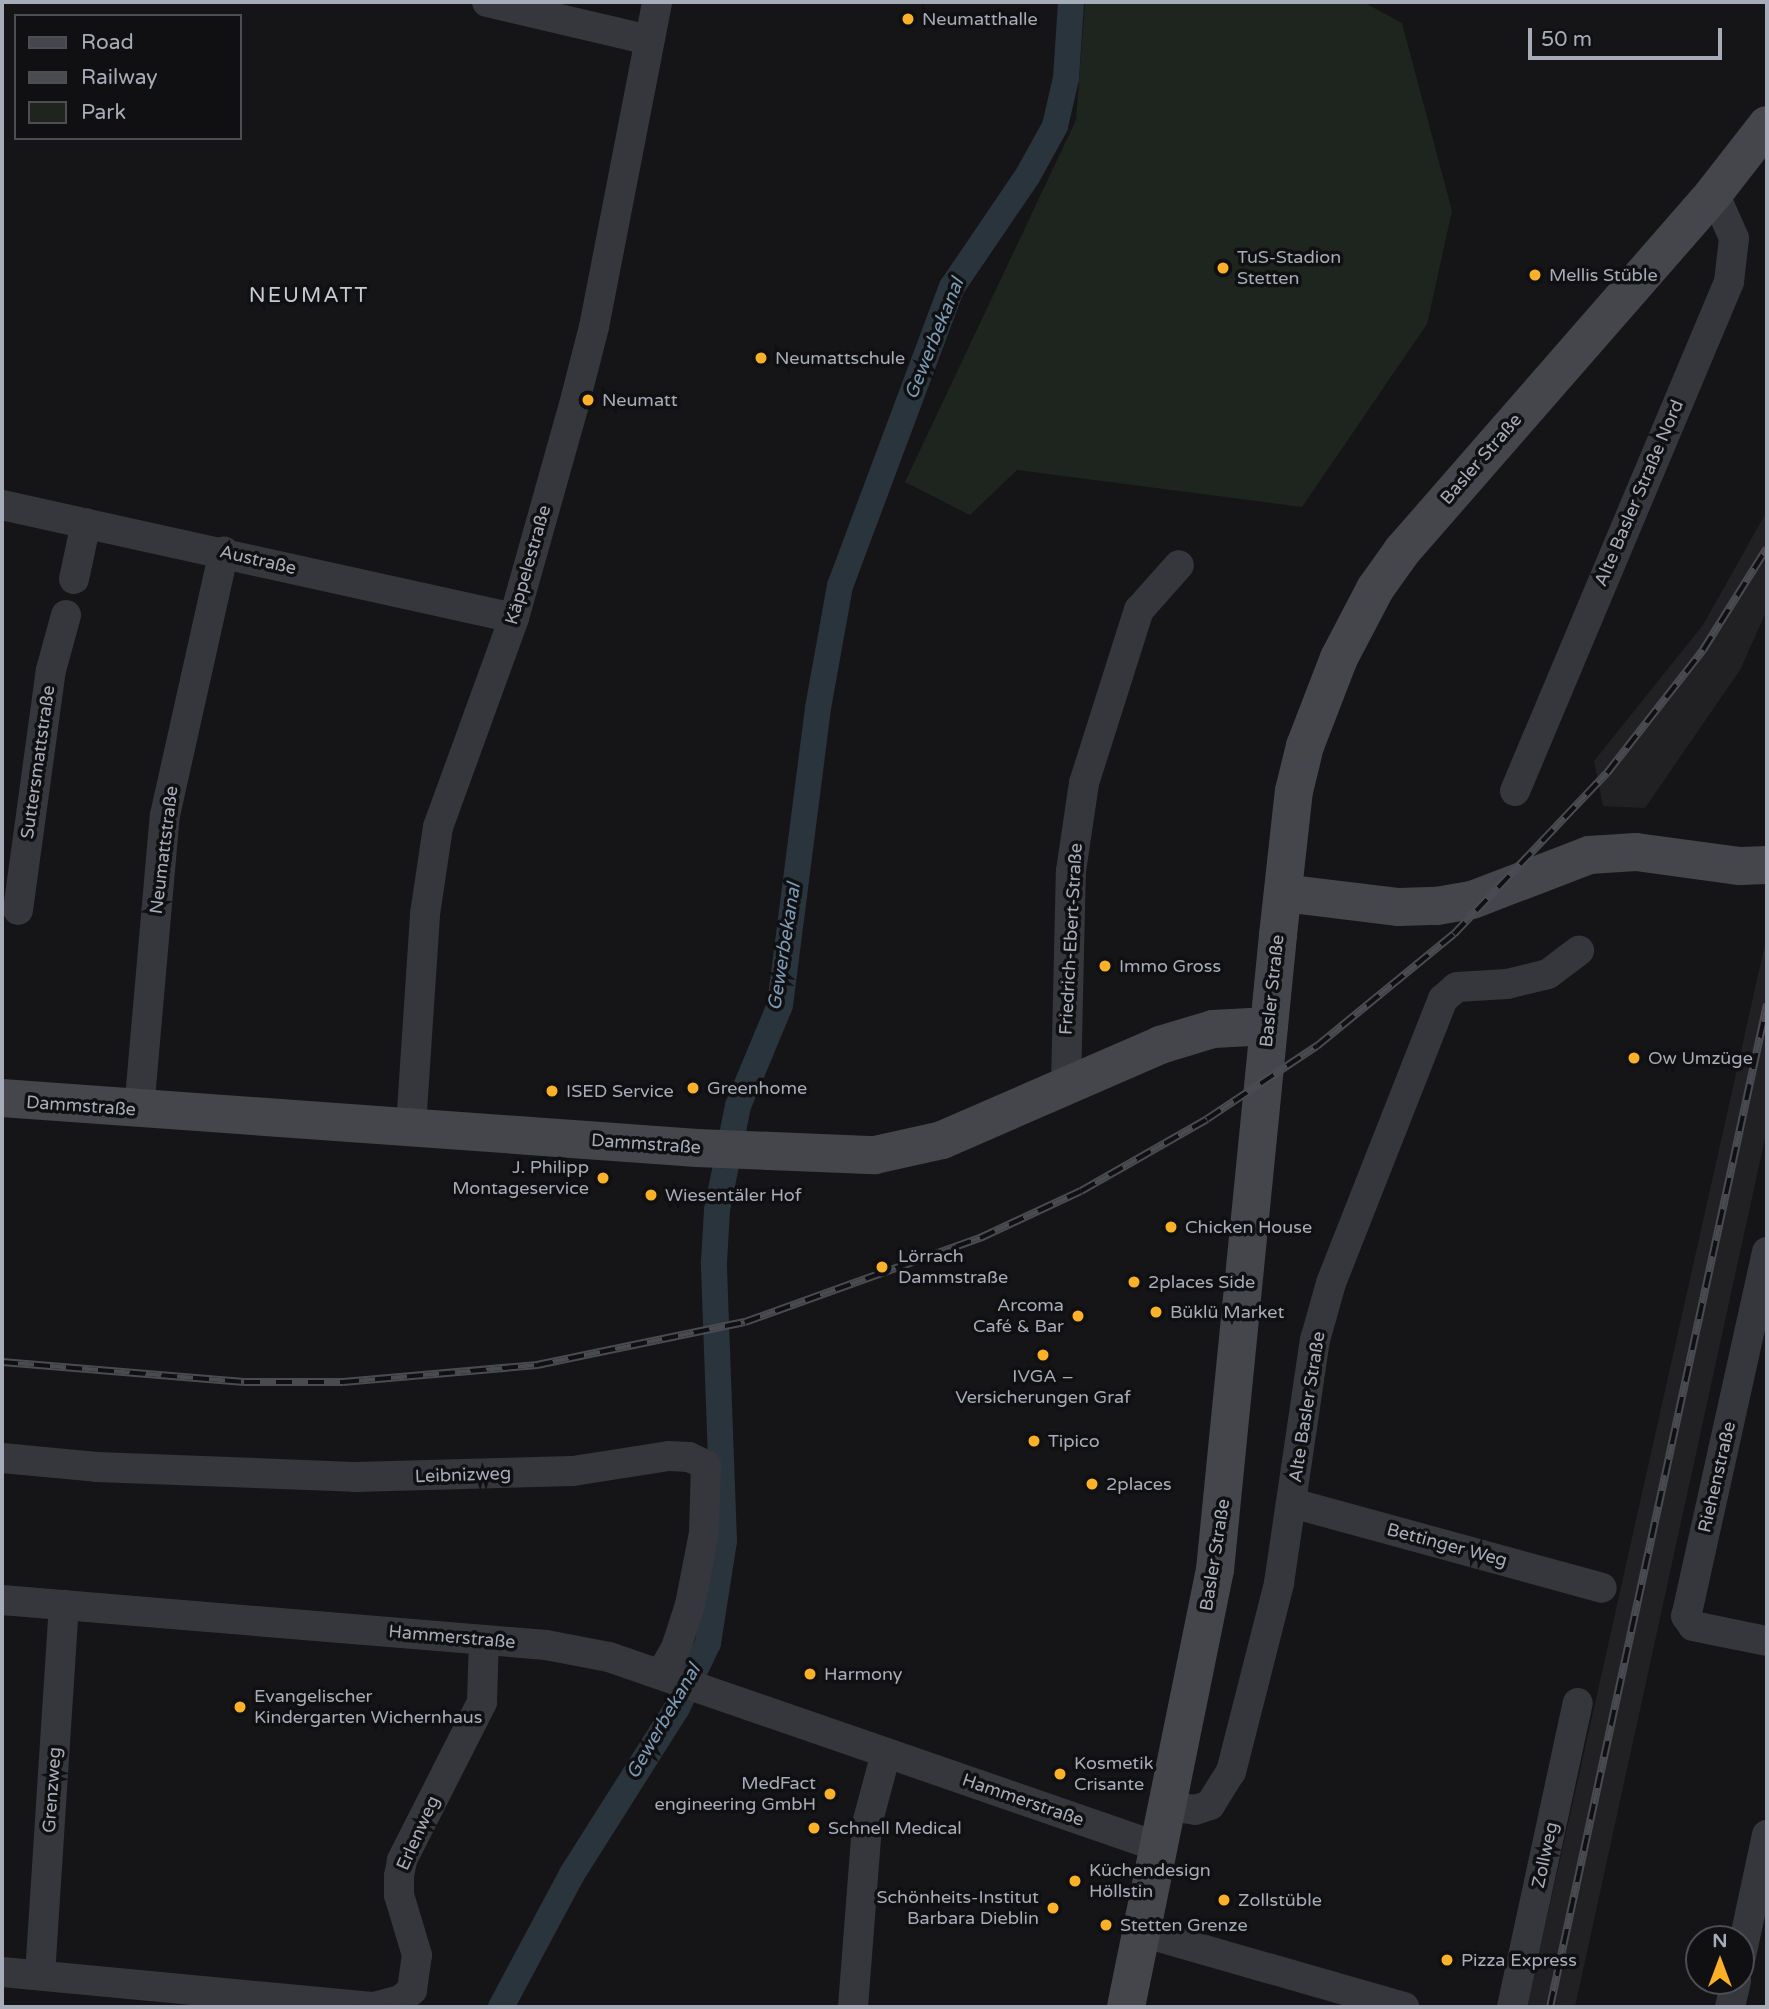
<!DOCTYPE html>
<html>
<head>
<meta charset="utf-8">
<style>
	body { margin:0 }
	#map { position:relative; width:1769px; height:2009px; overflow:hidden; background:#151517; font-family:"Varela Round",sans-serif }
	div>[style] { position:absolute }
	.built>* { inset:0; background:#212124 }
	.green>* { inset:0; background:#1d251e }
	.canal>* { height:26px; margin:-13px; padding:0 13px; transform-origin:13px; border-radius:13px; background:#2a343c }
	.street>* { height:30px; margin:-15px; padding:0 15px; transform-origin:15px; border-radius:15px; background:#36373c }
	.secondary>* { height:38px; margin:-19px; padding:0 19px; transform-origin:19px; border-radius:19px; background:#44464c }
	.rail>* { height:8px; margin-top:-4px; transform-origin:0; background:repeating-linear-gradient(90deg,#101012 0 16px,#494b51 0 32px); box-sizing:border-box; border-block:2px solid #494b51 }
	.dots>* { width:19px; height:19px; translate:-50% -50%; box-sizing:border-box; border:4px solid #101012; border-radius:50% }
	span { translate:-50% -50%; white-space:nowrap; text-align:center; line-height:1.15; -webkit-text-stroke:7px #101012; paint-order:stroke }
	.poi-label { font-size:18px; color:#a6acb8 }
	.left { translate:0 -50%; text-align:left }
	.right { translate:-100% -50%; text-align:right }
	.street-label { font-size:18px; color:#a6acb8 }
	.water-label { font-size:19px; color:#7b9bb5; font-style:italic }
	.quarter-label { font-size:21px; color:#c7cbd4; letter-spacing:2px }
	.frame { position:absolute; inset:0; border:4px solid #a6acb8; pointer-events:none }
	.legend { position:absolute; left:14px; top:14px; width:228px; height:126px; box-sizing:border-box; background:#101012; border:2px solid #4c4e54; margin:0; padding:9px 12px; list-style:none; font-size:21px; color:#a6acb8 }
	.legend li { display:flex; align-items:center; gap:14px; height:35px }
	.legend b { width:35px; border:2px solid #4c4e54 }
	.north { position:absolute; left:1685px; top:1925px; width:70px; height:70px; box-sizing:border-box; background:#101012; border:2px solid #4c4e54; border-radius:50%; rotate:0deg; font-size:19px; font-weight:700; line-height:28px; text-align:center; color:#a6acb8 }
	.north::after { content:''; display:block; margin:auto; width:24px; height:32px; background:#fcb128; clip-path:polygon(50% 0,100% 100%,50% 72%,0 100%) }
	.scale { position:absolute; left:1528px; top:28px; width:194px; height:32px; box-sizing:border-box; border:4px solid #a6acb8; border-top:0; padding-left:9px; font-size:21px; line-height:24px; white-space:nowrap; color:#a6acb8; -webkit-text-stroke:5px #101012; paint-order:stroke }
</style>
</head>
<body>
<div id="map">
	<div class="built">
		<i style="clip-path:polygon(1767px 511px,1767px 610px,1740px 670px,1645px 808px,1603px 806px,1594px 761px,1703px 625px)"></i>
		<i style="clip-path:polygon(1767px 935px,1767px 1129px,1575px 2007px,1527px 2007px)"></i>
	</div>
	<div class="green">
		<i style="clip-path:polygon(1085px 2px,1363px 2px,1402px 23px,1452px 211px,1427px 324px,1302px 507px,1017px 470px,970px 515px,905px 482px,1076px 120px)"></i>
	</div>
	<div class="canal">
		<i style="left:501px;top:2007px;width:151px;rotate:-61.9deg"></i>
		<i style="left:572px;top:1874px;width:196px;rotate:-57.7deg"></i>
		<i style="left:677px;top:1708px;width:72px;rotate:-64.5deg"></i>
		<i style="left:708px;top:1643px;width:103px;rotate:-81.1deg"></i>
		<i style="left:724px;top:1541px;width:279px;rotate:-92.1deg"></i>
		<i style="left:714px;top:1262px;width:52px;rotate:-86.7deg"></i>
		<i style="left:717px;top:1210px;width:106px;rotate:-78.6deg"></i>
		<i style="left:738px;top:1106px;width:109px;rotate:-67.4deg"></i>
		<i style="left:780px;top:1005px;width:299px;rotate:-82.7deg"></i>
		<i style="left:818px;top:708px;width:124px;rotate:-79.8deg"></i>
		<i style="left:840px;top:586px;width:319px;rotate:-69.5deg"></i>
		<i style="left:952px;top:287px;width:135px;rotate:-55.8deg"></i>
		<i style="left:1028px;top:175px;width:56px;rotate:-61.1deg"></i>
		<i style="left:1055px;top:126px;width:49px;rotate:-77.1deg"></i>
		<i style="left:1066px;top:78px;width:76px;rotate:-86.2deg"></i>
	</div>
	<div class="street">
		<i style="left:487px;top:2px;width:166px;rotate:13.2deg"></i>
		<i style="left:2px;top:505px;width:524px;rotate:12.45deg"></i>
		<i style="left:74px;top:579px;width:57px;rotate:-77.9deg"></i>
		<i style="left:1515px;top:791px;width:552px;rotate:-67.2deg"></i>
		<i style="left:1729px;top:282px;width:44px;rotate:-83.5deg"></i>
		<i style="left:1734px;top:238px;width:49px;rotate:-114deg"></i>
		<i style="left:18px;top:910px;width:242px;rotate:-82.2deg"></i>
		<i style="left:51px;top:670px;width:57px;rotate:-74.7deg"></i>
		<i style="left:1066px;top:1085px;width:214px;rotate:-88.7deg"></i>
		<i style="left:1071px;top:871px;width:89px;rotate:-81.6deg"></i>
		<i style="left:1084px;top:783px;width:182px;rotate:-72.4deg"></i>
		<i style="left:1139px;top:610px;width:60px;rotate:-48.4deg"></i>
		<i style="left:139px;top:1110px;width:296px;rotate:-85deg"></i>
		<i style="left:165px;top:815px;width:270px;rotate:-77.4deg"></i>
		<i style="left:411px;top:1126px;width:212px;rotate:-86.2deg"></i>
		<i style="left:425px;top:914px;width:88px;rotate:-81.5deg"></i>
		<i style="left:438px;top:827px;width:222px;rotate:-70deg"></i>
		<i style="left:514px;top:618px;width:230px;rotate:-74.3deg"></i>
		<i style="left:576px;top:397px;width:72px;rotate:-75.6deg"></i>
		<i style="left:594px;top:327px;width:331px;rotate:-79deg"></i>
		<i style="left:1767px;top:1252px;width:373px;rotate:102.5deg"></i>
		<i style="left:1686px;top:1616px;width:12px;rotate:55deg"></i>
		<i style="left:1693px;top:1626px;width:76px;rotate:11.5deg"></i>
		<i style="left:2px;top:1458px;width:95px;rotate:5.4deg"></i>
		<i style="left:97px;top:1467px;width:257px;rotate:2.2deg"></i>
		<i style="left:354px;top:1477px;width:219px;rotate:-1.6deg"></i>
		<i style="left:573px;top:1471px;width:97px;rotate:-8.9deg"></i>
		<i style="left:669px;top:1456px;width:20px;rotate:3deg"></i>
		<i style="left:689px;top:1457px;width:19px;rotate:25deg"></i>
		<i style="left:706px;top:1465px;width:68px;rotate:91.7deg"></i>
		<i style="left:704px;top:1533px;width:73px;rotate:101deg"></i>
		<i style="left:690px;top:1605px;width:45px;rotate:108deg"></i>
		<i style="left:676px;top:1648px;width:30px;rotate:120deg"></i>
		<i style="left:1292px;top:1503px;width:321px;rotate:15.3deg"></i>
		<i style="left:2px;top:1600px;width:546px;rotate:4.73deg"></i>
		<i style="left:546px;top:1645px;width:64px;rotate:10.8deg"></i>
		<i style="left:609px;top:1657px;width:582px;rotate:19.06deg"></i>
		<i style="left:1168px;top:1806px;width:27px;rotate:8deg"></i>
		<i style="left:1195px;top:1810px;width:16px;rotate:-18deg"></i>
		<i style="left:1210px;top:1805px;width:39px;rotate:-58deg"></i>
		<i style="left:1231px;top:1772px;width:195px;rotate:-75.7deg"></i>
		<i style="left:1279px;top:1583px;width:246px;rotate:-81.6deg"></i>
		<i style="left:1315px;top:1340px;width:59px;rotate:-74.3deg"></i>
		<i style="left:1331px;top:1283px;width:305px;rotate:-68.5deg"></i>
		<i style="left:1443px;top:999px;width:18px;rotate:-41deg"></i>
		<i style="left:1457px;top:987px;width:50px;rotate:-3.4deg"></i>
		<i style="left:1507px;top:984px;width:42px;rotate:-13.7deg"></i>
		<i style="left:1548px;top:974px;width:39px;rotate:-37deg"></i>
		<i style="left:1142px;top:1932px;width:273px;rotate:16deg"></i>
		<i style="left:1741px;top:1956px;width:124px;rotate:-77.9deg"></i>
		<i style="left:2px;top:1972px;width:374px;rotate:5.4deg"></i>
		<i style="left:374px;top:2007px;width:28px;rotate:-15deg"></i>
		<i style="left:401px;top:2000px;width:15px;rotate:-42deg"></i>
		<i style="left:412px;top:1990px;width:35px;rotate:-82deg"></i>
		<i style="left:417px;top:1955px;width:63px;rotate:-106.7deg"></i>
		<i style="left:399px;top:1895px;width:19px;rotate:-90deg"></i>
		<i style="left:399px;top:1876px;width:16px;rotate:-79deg"></i>
		<i style="left:402px;top:1860px;width:177px;rotate:-63.1deg"></i>
		<i style="left:482px;top:1702px;width:62px;rotate:-88.2deg"></i>
		<i style="left:40px;top:1975px;width:371px;rotate:-86.3deg"></i>
		<i style="left:853px;top:2007px;width:184px;rotate:-85.6deg"></i>
		<i style="left:867px;top:1824px;width:73px;rotate:-75deg"></i>
		<i style="left:1512px;top:2007px;width:311px;rotate:-77.8deg"></i>
		<i style="left:1730px;top:2007px;width:27px;rotate:-77deg"></i>
	</div>
	<div class="secondary">
		<i style="left:1283px;top:893px;width:117px;rotate:6.9deg"></i>
		<i style="left:1399px;top:907px;width:38px;rotate:-2deg"></i>
		<i style="left:1437px;top:906px;width:36px;rotate:-10deg"></i>
		<i style="left:1472px;top:900px;width:125px;rotate:-21deg"></i>
		<i style="left:1589px;top:855px;width:47px;rotate:-3.7deg"></i>
		<i style="left:1636px;top:852px;width:105px;rotate:7.7deg"></i>
		<i style="left:1740px;top:866px;width:27px;rotate:-2deg"></i>
		<i style="left:2px;top:1098px;width:697px;rotate:4.11deg"></i>
		<i style="left:697px;top:1148px;width:178px;rotate:2.3deg"></i>
		<i style="left:875px;top:1155px;width:69px;rotate:-12.6deg"></i>
		<i style="left:942px;top:1140px;width:238px;rotate:-23.5deg"></i>
		<i style="left:1160px;top:1045px;width:55px;rotate:-16.8deg"></i>
		<i style="left:1213px;top:1029px;width:56px;rotate:-3.1deg"></i>
		<i style="left:1126px;top:2007px;width:446px;rotate:-78.5deg"></i>
		<i style="left:1215px;top:1570px;width:638px;rotate:-84.33deg"></i>
		<i style="left:1278px;top:935px;width:145px;rotate:-83.7deg"></i>
		<i style="left:1294px;top:791px;width:46px;rotate:-76.3deg"></i>
		<i style="left:1305px;top:746px;width:94px;rotate:-68.9deg"></i>
		<i style="left:1339px;top:658px;width:78px;rotate:-62.4deg"></i>
		<i style="left:1375px;top:589px;width:47px;rotate:-54.6deg"></i>
		<i style="left:1402px;top:551px;width:475px;rotate:-48.9deg"></i>
		<i style="left:1714px;top:193px;width:86px;rotate:-52.1deg"></i>
	</div>
	<div class="rail">
		<i style="left:2px;top:1362px;width:243px;rotate:4.7deg"></i>
		<i style="left:244px;top:1382px;width:99px"></i>
		<i style="left:343px;top:1382px;width:195px;rotate:-5deg"></i>
		<i style="left:537px;top:1365px;width:212px;rotate:-11.7deg"></i>
		<i style="left:745px;top:1322px;width:250px;rotate:-19.7deg"></i>
		<i style="left:980px;top:1238px;width:111px;rotate:-25deg"></i>
		<i style="left:1081px;top:1191px;width:145px;rotate:-29.7deg"></i>
		<i style="left:1207px;top:1119px;width:132px;rotate:-33.6deg"></i>
		<i style="left:1317px;top:1046px;width:177px;rotate:-39.3deg"></i>
		<i style="left:1454px;top:934px;width:222px;rotate:-46.5deg"></i>
		<i style="left:1607px;top:773px;width:156px;rotate:-52deg"></i>
		<i style="left:1703px;top:650px;width:120px;rotate:-57.9deg"></i>
		<i style="left:1550px;top:2007px;width:1026px;rotate:-77.79deg"></i>
	</div>
	<div class="dots">
		<i style="left:908px;top:19px;background:#fcb128"></i>
		<i style="left:1223px;top:268px;background:#fcb128"></i>
		<i style="left:1535px;top:275px;background:#fcb128"></i>
		<i style="left:761px;top:358px;background:#fcb128"></i>
		<i style="left:588px;top:400px;background:#fcb128"></i>
		<i style="left:1105px;top:966px;background:#fcb128"></i>
		<i style="left:1634px;top:1058px;background:#fcb128"></i>
		<i style="left:693px;top:1088px;background:#fcb128"></i>
		<i style="left:552px;top:1091px;background:#fcb128"></i>
		<i style="left:603px;top:1178px;background:#fcb128"></i>
		<i style="left:651px;top:1195px;background:#fcb128"></i>
		<i style="left:1171px;top:1227px;background:#fcb128"></i>
		<i style="left:882px;top:1267px;background:#fcb128"></i>
		<i style="left:1134px;top:1282px;background:#fcb128"></i>
		<i style="left:1156px;top:1312px;background:#fcb128"></i>
		<i style="left:1078px;top:1316px;background:#fcb128"></i>
		<i style="left:1043px;top:1355px;background:#fcb128"></i>
		<i style="left:1034px;top:1441px;background:#fcb128"></i>
		<i style="left:1092px;top:1484px;background:#fcb128"></i>
		<i style="left:810px;top:1674px;background:#fcb128"></i>
		<i style="left:240px;top:1707px;background:#fcb128"></i>
		<i style="left:1060px;top:1774px;background:#fcb128"></i>
		<i style="left:830px;top:1794px;background:#fcb128"></i>
		<i style="left:814px;top:1828px;background:#fcb128"></i>
		<i style="left:1075px;top:1881px;background:#fcb128"></i>
		<i style="left:1224px;top:1900px;background:#fcb128"></i>
		<i style="left:1053px;top:1908px;background:#fcb128"></i>
		<i style="left:1106px;top:1925px;background:#fcb128"></i>
		<i style="left:1447px;top:1960px;background:#fcb128"></i>
	</div>
	<div class="poi-label">
		<span class="left" style="left:922px;top:19px">Neumatthalle</span>
		<span class="left" style="left:1237px;top:268px">TuS-Stadion<br>Stetten</span>
		<span class="left" style="left:1549px;top:275px">Mellis Stüble</span>
		<span class="left" style="left:775px;top:358px">Neumattschule</span>
		<span class="left" style="left:602px;top:400px">Neumatt</span>
		<span class="left" style="left:1119px;top:966px">Immo Gross</span>
		<span class="left" style="left:1648px;top:1058px">Ow Umzüge</span>
		<span class="left" style="left:707px;top:1088px">Greenhome</span>
		<span class="left" style="left:566px;top:1091px">ISED Service</span>
		<span class="right" style="left:589px;top:1178px">J. Philipp<br>Montageservice</span>
		<span class="left" style="left:665px;top:1195px">Wiesentäler Hof</span>
		<span class="left" style="left:1185px;top:1227px">Chicken House</span>
		<span class="left" style="left:898px;top:1267px">Lörrach<br>Dammstraße</span>
		<span class="left" style="left:1148px;top:1282px">2places Side</span>
		<span class="right" style="left:1064px;top:1316px">Arcoma<br>Café &amp; Bar</span>
		<span class="left" style="left:1170px;top:1312px">Büklü Market</span>
		<span style="left:1043px;top:1387px">IVGA –<br>Versicherungen Graf</span>
		<span class="left" style="left:1048px;top:1441px">Tipico</span>
		<span class="left" style="left:1106px;top:1484px">2places</span>
		<span class="left" style="left:824px;top:1674px">Harmony</span>
		<span class="left" style="left:254px;top:1707px">Evangelischer<br>Kindergarten Wichernhaus</span>
		<span class="left" style="left:1074px;top:1774px">Kosmetik<br>Crisante</span>
		<span class="right" style="left:816px;top:1794px">MedFact<br>engineering GmbH</span>
		<span class="left" style="left:828px;top:1828px">Schnell Medical</span>
		<span class="left" style="left:1089px;top:1881px">Küchendesign<br>Höllstin</span>
		<span class="right" style="left:1039px;top:1908px">Schönheits-Institut<br>Barbara Dieblin</span>
		<span class="left" style="left:1238px;top:1900px">Zollstüble</span>
		<span class="left" style="left:1120px;top:1925px">Stetten Grenze</span>
		<span class="left" style="left:1461px;top:1960px">Pizza Express</span>
	</div>
	<div class="street-label">
		<span style="left:1481px;top:459px;rotate:-49deg">Basler Straße</span>
		<span style="left:1639px;top:493px;rotate:-67deg">Alte Basler Straße Nord</span>
		<span style="left:258px;top:560px;rotate:13deg">Austraße</span>
		<span style="left:528px;top:565px;rotate:-74deg">Käppelestraße</span>
		<span style="left:38px;top:762px;rotate:-82deg">Suttersmattstraße</span>
		<span style="left:164px;top:850px;rotate:-83deg">Neumattstraße</span>
		<span style="left:1071px;top:939px;rotate:-87deg">Friedrich-Ebert-Straße</span>
		<span style="left:1272px;top:991px;rotate:-84deg">Basler Straße</span>
		<span style="left:81px;top:1106px;rotate:4deg">Dammstraße</span>
		<span style="left:646px;top:1144px;rotate:4deg">Dammstraße</span>
		<span style="left:1307px;top:1407px;rotate:-81deg">Alte Basler Straße</span>
		<span style="left:463px;top:1475px;rotate:-2deg">Leibnizweg</span>
		<span style="left:1717px;top:1477px;rotate:-77deg">Riehenstraße</span>
		<span style="left:1447px;top:1545px;rotate:15deg">Bettinger Weg</span>
		<span style="left:1215px;top:1555px;rotate:-81deg">Basler Straße</span>
		<span style="left:452px;top:1637px;rotate:5deg">Hammerstraße</span>
		<span style="left:52px;top:1790px;rotate:-86deg">Grenzweg</span>
		<span style="left:1023px;top:1800px;rotate:19deg">Hammerstraße</span>
		<span style="left:418px;top:1833px;rotate:-66deg">Erlenweg</span>
		<span style="left:1545px;top:1855px;rotate:-78deg">Zollweg</span>
	</div>
	<div class="water-label">
		<span style="left:935px;top:339px;rotate:-68deg">Gewerbekanal</span>
		<span style="left:785px;top:947px;rotate:-81deg">Gewerbekanal</span>
		<span style="left:664px;top:1722px;rotate:-60deg">Gewerbekanal</span>
	</div>
	<div class="quarter-label">
		<span style="left:309px;top:296px">NEUMATT</span>
	</div>
	<div class="frame"></div>
	<ul class="legend">
	<li><b style="height:9px;background:#44464c"></b>Road</li>
	<li><b style="height:9px;background:#494b51"></b>Railway</li>
	<li><b style="height:19px;background:#1d251e"></b>Park</li>
	</ul>
	<div class="north">N</div>
	<div class="scale">50 m</div>
</div>
</body>
</html>
